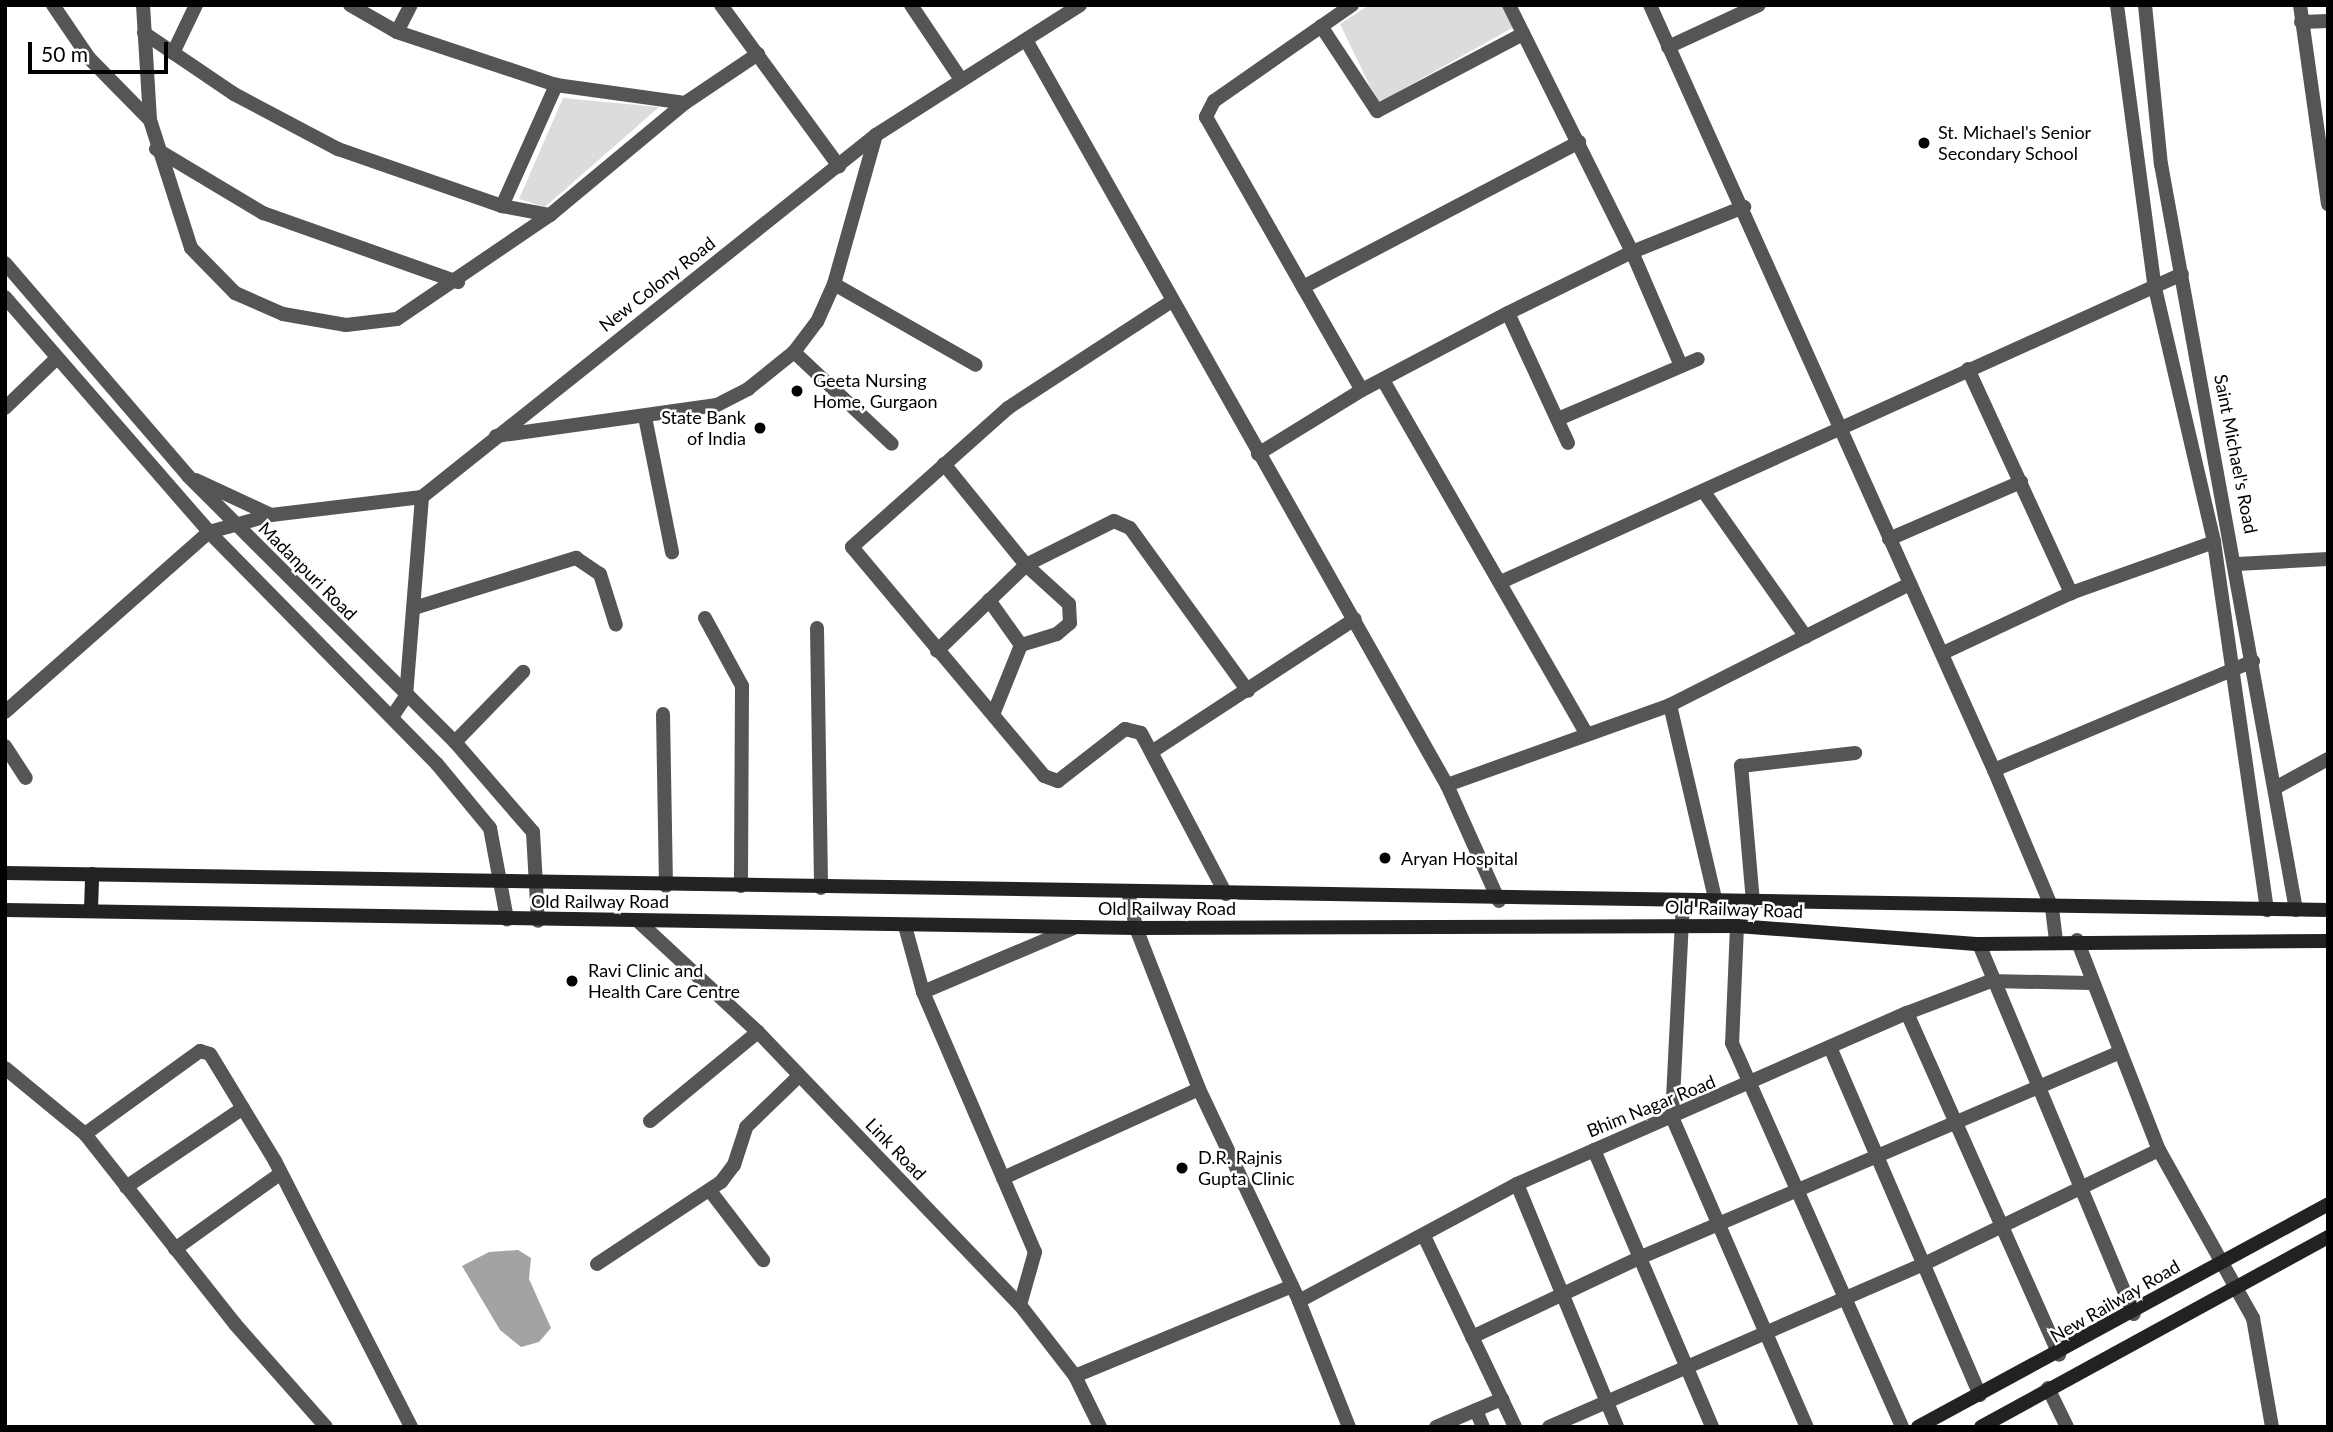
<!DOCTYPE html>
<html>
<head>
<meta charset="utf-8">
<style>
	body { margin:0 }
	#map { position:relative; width:2333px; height:1432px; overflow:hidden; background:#fff; font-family:Lato,sans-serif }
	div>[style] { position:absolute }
	.green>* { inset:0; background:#dcdcdc }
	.water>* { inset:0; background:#a3a3a3 }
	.minor>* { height:14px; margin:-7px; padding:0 7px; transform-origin:7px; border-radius:7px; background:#555 }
	.tertiary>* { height:14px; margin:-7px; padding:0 7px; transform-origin:7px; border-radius:7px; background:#555 }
	.secondary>* { height:14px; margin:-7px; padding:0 7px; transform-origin:7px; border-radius:7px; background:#222 }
	.dots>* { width:19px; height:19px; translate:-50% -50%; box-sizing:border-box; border:4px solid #fff; border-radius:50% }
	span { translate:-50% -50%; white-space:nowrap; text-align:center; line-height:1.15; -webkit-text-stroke:5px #fff; paint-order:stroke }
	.poi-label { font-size:18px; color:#000 }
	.left { translate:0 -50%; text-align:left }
	.right { translate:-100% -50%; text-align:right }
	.street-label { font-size:18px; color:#000 }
	.frame { position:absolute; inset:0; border:7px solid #000; pointer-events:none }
	.scale { position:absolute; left:28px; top:42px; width:140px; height:32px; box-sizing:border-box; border:4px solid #000; border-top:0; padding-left:9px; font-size:21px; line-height:24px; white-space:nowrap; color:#000; -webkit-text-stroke:5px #fff; paint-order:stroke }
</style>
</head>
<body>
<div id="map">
	<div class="green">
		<i style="clip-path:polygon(1369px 5px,1504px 5px,1514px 27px,1378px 103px,1340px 24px)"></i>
		<i style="clip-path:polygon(563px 98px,659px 107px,545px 207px,519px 199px)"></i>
	</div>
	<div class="water">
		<i style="clip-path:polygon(518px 1250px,531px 1258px,529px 1279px,551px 1328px,539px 1342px,521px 1347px,500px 1330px,462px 1266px,489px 1252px)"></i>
	</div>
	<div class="minor">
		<i style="left:53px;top:5px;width:64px;rotate:55.8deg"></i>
		<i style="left:89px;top:58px;width:87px;rotate:45.5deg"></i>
		<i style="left:143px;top:5px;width:115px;rotate:86.5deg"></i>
		<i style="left:150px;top:120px;width:134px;rotate:72.2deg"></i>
		<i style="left:191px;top:248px;width:63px;rotate:45.6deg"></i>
		<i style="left:235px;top:293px;width:52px;rotate:23.6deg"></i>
		<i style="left:283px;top:314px;width:64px;rotate:9.9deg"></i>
		<i style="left:346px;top:325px;width:51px;rotate:-6.7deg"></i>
		<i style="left:397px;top:319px;width:185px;rotate:-34.2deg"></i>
		<i style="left:550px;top:215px;width:175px;rotate:-39.7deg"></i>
		<i style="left:350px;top:5px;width:54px;rotate:29.9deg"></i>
		<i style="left:397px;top:32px;width:168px;rotate:18.4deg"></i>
		<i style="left:556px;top:85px;width:130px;rotate:7.9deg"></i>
		<i style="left:685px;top:103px;width:88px;rotate:-33.9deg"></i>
		<i style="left:721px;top:5px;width:200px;rotate:53.8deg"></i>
		<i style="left:911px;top:5px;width:88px;rotate:56.1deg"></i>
		<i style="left:1352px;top:5px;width:168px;rotate:145.2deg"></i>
		<i style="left:1214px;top:101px;width:18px;rotate:117deg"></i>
		<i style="left:1206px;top:117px;width:314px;rotate:60.3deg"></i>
		<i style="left:1509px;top:5px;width:276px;rotate:63.5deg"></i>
		<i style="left:1632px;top:252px;width:124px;rotate:66.7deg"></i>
		<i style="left:1650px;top:5px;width:839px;rotate:65.79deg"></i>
		<i style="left:1994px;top:770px;width:150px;rotate:67.2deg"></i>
		<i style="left:2052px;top:908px;width:33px;rotate:83deg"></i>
		<i style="left:2300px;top:5px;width:201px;rotate:82deg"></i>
		<i style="left:2301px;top:22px;width:27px;rotate:-2deg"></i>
		<i style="left:1321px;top:26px;width:102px;rotate:56.6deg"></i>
		<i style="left:1377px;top:111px;width:165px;rotate:-27.8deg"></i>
		<i style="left:397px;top:32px;width:30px;rotate:-63deg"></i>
		<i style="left:144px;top:33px;width:109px;rotate:34.1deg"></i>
		<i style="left:234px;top:94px;width:118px;rotate:27.9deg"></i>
		<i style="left:338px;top:149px;width:174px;rotate:19.2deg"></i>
		<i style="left:502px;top:206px;width:49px;rotate:10.6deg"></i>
		<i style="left:1026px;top:40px;width:856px;rotate:60.53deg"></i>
		<i style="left:1447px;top:785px;width:127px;rotate:65.9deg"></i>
		<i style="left:1668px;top:47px;width:100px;rotate:-24.8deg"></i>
		<i style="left:173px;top:53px;width:53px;rotate:-64.4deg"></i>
		<i style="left:156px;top:149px;width:125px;rotate:30.9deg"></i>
		<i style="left:263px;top:213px;width:207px;rotate:19.5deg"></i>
		<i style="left:502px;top:206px;width:133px;rotate:-65.9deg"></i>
		<i style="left:834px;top:284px;width:163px;rotate:29.7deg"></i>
		<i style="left:1303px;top:287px;width:312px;rotate:-27.7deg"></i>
		<i style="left:1172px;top:301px;width:196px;rotate:146.9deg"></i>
		<i style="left:1008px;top:408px;width:209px;rotate:138.3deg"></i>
		<i style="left:852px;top:547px;width:299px;rotate:50deg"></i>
		<i style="left:1044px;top:776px;width:15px;rotate:20deg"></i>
		<i style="left:1058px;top:781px;width:85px;rotate:-37.8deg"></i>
		<i style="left:1125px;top:729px;width:16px;rotate:14deg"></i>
		<i style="left:1141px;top:733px;width:182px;rotate:62.2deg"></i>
		<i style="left:1508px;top:313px;width:143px;rotate:65.2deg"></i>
		<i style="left:794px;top:352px;width:134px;rotate:43.2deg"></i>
		<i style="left:1968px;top:369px;width:247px;rotate:65.3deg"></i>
		<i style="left:1383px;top:380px;width:407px;rotate:60.1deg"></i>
		<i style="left:5px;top:408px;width:71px;rotate:-43.9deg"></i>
		<i style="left:645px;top:417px;width:138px;rotate:78.7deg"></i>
		<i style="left:1558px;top:419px;width:152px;rotate:-23.2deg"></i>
		<i style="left:496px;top:436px;width:223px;rotate:-8deg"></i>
		<i style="left:717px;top:405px;width:35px;rotate:-27deg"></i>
		<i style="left:748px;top:389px;width:59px;rotate:-38.8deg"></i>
		<i style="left:794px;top:352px;width:38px;rotate:-53deg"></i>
		<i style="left:817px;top:322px;width:42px;rotate:-65.9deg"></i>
		<i style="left:834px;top:284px;width:155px;rotate:-74.3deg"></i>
		<i style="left:1258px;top:454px;width:122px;rotate:-31.6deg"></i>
		<i style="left:1362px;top:390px;width:165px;rotate:-27.8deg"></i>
		<i style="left:1508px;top:313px;width:138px;rotate:-26.2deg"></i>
		<i style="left:1632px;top:252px;width:121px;rotate:-21.9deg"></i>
		<i style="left:944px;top:464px;width:130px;rotate:50.9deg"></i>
		<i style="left:1026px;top:565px;width:58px;rotate:42.2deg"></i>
		<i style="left:1069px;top:604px;width:19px;rotate:87deg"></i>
		<i style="left:1070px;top:623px;width:17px;rotate:140deg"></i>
		<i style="left:1057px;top:634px;width:38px;rotate:163deg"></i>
		<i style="left:1704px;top:492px;width:177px;rotate:54.9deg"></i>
		<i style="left:1889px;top:539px;width:144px;rotate:-23.4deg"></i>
		<i style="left:2237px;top:564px;width:91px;rotate:-3.1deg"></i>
		<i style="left:1503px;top:581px;width:745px;rotate:-24.33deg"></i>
		<i style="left:989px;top:600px;width:55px;rotate:54.6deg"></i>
		<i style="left:1021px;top:645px;width:72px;rotate:111.9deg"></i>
		<i style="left:414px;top:608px;width:170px;rotate:-17.2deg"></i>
		<i style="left:576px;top:558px;width:29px;rotate:34deg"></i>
		<i style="left:600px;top:574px;width:53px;rotate:72.6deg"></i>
		<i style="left:705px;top:618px;width:77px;rotate:61.4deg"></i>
		<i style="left:742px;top:686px;width:200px;rotate:90.3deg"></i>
		<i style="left:817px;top:628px;width:260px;rotate:89.1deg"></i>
		<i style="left:937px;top:651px;width:124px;rotate:-44deg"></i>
		<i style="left:1026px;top:565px;width:98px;rotate:-26.6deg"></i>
		<i style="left:1114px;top:521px;width:17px;rotate:24deg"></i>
		<i style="left:1130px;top:528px;width:201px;rotate:54.1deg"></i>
		<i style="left:1943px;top:653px;width:141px;rotate:-25.1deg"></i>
		<i style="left:2071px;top:593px;width:152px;rotate:-19.6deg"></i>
		<i style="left:1670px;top:705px;width:202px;rotate:76.9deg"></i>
		<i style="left:5px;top:712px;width:272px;rotate:-41.4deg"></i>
		<i style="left:663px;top:714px;width:172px;rotate:89deg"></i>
		<i style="left:455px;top:742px;width:98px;rotate:-45.8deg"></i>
		<i style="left:5px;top:746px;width:38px;rotate:57deg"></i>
		<i style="left:1153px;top:751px;width:241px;rotate:-33.2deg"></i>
		<i style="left:1994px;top:770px;width:281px;rotate:-22.8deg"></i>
		<i style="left:1447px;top:785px;width:237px;rotate:-19.7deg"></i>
		<i style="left:1670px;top:705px;width:269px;rotate:-26.8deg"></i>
		<i style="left:2275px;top:788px;width:60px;rotate:-28.7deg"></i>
		<i style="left:1128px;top:892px;width:37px;rotate:77deg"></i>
		<i style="left:1136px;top:928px;width:173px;rotate:68.6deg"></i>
		<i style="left:1199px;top:1089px;width:234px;rotate:64.7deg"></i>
		<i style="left:1299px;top:1301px;width:136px;rotate:68.4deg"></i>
		<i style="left:1683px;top:901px;width:216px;rotate:92.9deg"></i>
		<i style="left:1672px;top:1117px;width:338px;rotate:66.5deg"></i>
		<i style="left:1753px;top:902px;width:137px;rotate:-95deg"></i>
		<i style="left:1741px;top:766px;width:115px;rotate:-6.5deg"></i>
		<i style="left:638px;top:921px;width:163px;rotate:42.8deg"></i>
		<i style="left:758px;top:1032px;width:378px;rotate:46.2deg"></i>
		<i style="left:1020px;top:1305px;width:90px;rotate:52.2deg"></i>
		<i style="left:1075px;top:1376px;width:57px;rotate:63.9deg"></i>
		<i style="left:905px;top:926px;width:68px;rotate:74.7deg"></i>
		<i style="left:923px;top:992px;width:283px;rotate:66.7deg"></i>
		<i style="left:1035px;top:1252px;width:55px;rotate:105.8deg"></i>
		<i style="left:1737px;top:926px;width:117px;rotate:92.4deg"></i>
		<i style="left:1732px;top:1043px;width:420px;rotate:66.1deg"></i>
		<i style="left:2077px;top:940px;width:225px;rotate:68.7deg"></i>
		<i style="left:2159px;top:1150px;width:193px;rotate:60.8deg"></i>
		<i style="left:2253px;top:1318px;width:111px;rotate:80.1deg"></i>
		<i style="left:1979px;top:944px;width:401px;rotate:67.3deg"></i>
		<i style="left:923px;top:992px;width:166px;rotate:-23deg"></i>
		<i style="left:1907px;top:1013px;width:374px;rotate:66deg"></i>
		<i style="left:1830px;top:1047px;width:379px;rotate:66.7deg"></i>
		<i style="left:5px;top:1068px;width:104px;rotate:39.5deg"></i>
		<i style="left:85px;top:1134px;width:242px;rotate:51.7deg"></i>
		<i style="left:235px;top:1324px;width:137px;rotate:48.5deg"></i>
		<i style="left:650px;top:1121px;width:140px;rotate:-39.5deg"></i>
		<i style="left:85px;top:1134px;width:142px;rotate:-35.8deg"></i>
		<i style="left:200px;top:1051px;width:10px;rotate:17deg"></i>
		<i style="left:210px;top:1054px;width:125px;rotate:58.7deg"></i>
		<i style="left:275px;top:1161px;width:299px;rotate:62.9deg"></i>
		<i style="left:1594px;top:1150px;width:301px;rotate:66.9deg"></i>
		<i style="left:1003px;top:1178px;width:215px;rotate:-24.4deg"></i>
		<i style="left:1517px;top:1184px;width:263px;rotate:67.6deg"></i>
		<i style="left:126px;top:1187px;width:141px;rotate:-34deg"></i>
		<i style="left:711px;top:1192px;width:86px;rotate:52.6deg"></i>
		<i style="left:1424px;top:1236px;width:212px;rotate:64.5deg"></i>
		<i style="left:175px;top:1249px;width:130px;rotate:-35.6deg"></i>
		<i style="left:597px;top:1264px;width:149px;rotate:-33.5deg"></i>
		<i style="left:721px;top:1182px;width:21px;rotate:-53deg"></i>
		<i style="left:734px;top:1165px;width:40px;rotate:-72deg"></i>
		<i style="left:746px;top:1127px;width:72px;rotate:-43.9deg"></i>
		<i style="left:1299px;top:1301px;width:247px;rotate:-28.2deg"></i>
		<i style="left:1517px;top:1184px;width:426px;rotate:-23.7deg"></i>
		<i style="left:1907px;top:1013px;width:90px;rotate:-20.9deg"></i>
		<i style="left:1991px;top:981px;width:99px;rotate:1.2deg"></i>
		<i style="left:1472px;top:1337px;width:185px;rotate:-25.3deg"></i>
		<i style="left:1639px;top:1258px;width:521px;rotate:-23.17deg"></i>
		<i style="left:1075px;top:1376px;width:235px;rotate:-22.5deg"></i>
		<i style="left:2048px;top:1388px;width:43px;rotate:64deg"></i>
		<i style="left:1476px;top:1410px;width:18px;rotate:68deg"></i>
		<i style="left:1436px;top:1427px;width:72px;rotate:-23deg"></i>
		<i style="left:1549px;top:1427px;width:409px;rotate:-23.5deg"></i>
		<i style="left:1924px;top:1264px;width:261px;rotate:-25.9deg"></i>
	</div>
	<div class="tertiary">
		<i style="left:2117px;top:5px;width:286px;rotate:82.4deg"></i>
		<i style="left:2155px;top:288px;width:261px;rotate:76.9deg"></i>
		<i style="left:2214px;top:542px;width:372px;rotate:81.8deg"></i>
		<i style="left:2145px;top:5px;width:160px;rotate:84.3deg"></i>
		<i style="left:2161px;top:164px;width:758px;rotate:79.74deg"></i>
		<i style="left:5px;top:263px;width:281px;rotate:49.3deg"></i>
		<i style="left:188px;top:476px;width:377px;rotate:44.9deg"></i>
		<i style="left:455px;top:742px;width:119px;rotate:49.1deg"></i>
		<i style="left:533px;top:832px;width:89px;rotate:86.8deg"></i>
		<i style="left:5px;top:297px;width:311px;rotate:49deg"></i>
		<i style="left:209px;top:532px;width:325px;rotate:45.5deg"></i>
		<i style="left:437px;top:764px;width:83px;rotate:50.4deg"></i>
		<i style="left:490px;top:828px;width:93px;rotate:79.4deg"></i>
		<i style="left:196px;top:480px;width:83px;rotate:25deg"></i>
		<i style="left:209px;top:532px;width:64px;rotate:-15.3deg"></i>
		<i style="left:271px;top:515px;width:152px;rotate:-6.8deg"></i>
		<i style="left:422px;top:497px;width:581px;rotate:-38.57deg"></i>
		<i style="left:876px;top:135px;width:242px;rotate:-32.5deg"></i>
		<i style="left:392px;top:717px;width:25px;rotate:-56deg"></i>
		<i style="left:406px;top:696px;width:200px;rotate:-85.4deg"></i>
	</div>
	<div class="secondary">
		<i style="left:5px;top:873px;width:2323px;rotate:0.91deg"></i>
		<i style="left:91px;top:909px;width:35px;rotate:-88deg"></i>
		<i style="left:5px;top:910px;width:1131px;rotate:0.91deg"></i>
		<i style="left:1136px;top:928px;width:601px;rotate:-0.19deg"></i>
		<i style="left:1737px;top:926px;width:243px;rotate:4.3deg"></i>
		<i style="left:1979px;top:944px;width:349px;rotate:-0.5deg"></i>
		<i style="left:1918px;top:1427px;width:467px;rotate:-28.5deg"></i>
		<i style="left:1981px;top:1427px;width:396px;rotate:-28.7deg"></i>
	</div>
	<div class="dots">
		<i style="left:1924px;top:143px;background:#000"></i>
		<i style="left:797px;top:391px;background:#000"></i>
		<i style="left:760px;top:428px;background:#000"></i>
		<i style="left:1385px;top:858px;background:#000"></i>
		<i style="left:572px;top:981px;background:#000"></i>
		<i style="left:1182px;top:1168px;background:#000"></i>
	</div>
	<div class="poi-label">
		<span class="left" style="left:1938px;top:143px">St. Michael's Senior<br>Secondary School</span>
		<span class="left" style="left:813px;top:391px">Geeta Nursing<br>Home, Gurgaon</span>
		<span class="right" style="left:746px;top:428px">State Bank<br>of India</span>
		<span class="left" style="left:1401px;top:858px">Aryan Hospital</span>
		<span class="left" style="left:588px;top:981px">Ravi Clinic and<br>Health Care Centre</span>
		<span class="left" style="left:1198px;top:1168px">D.R. Rajnis<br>Gupta Clinic</span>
	</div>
	<div class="street-label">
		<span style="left:657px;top:284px;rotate:-38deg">New Colony Road</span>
		<span style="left:2236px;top:454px;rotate:79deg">Saint Michael's Road</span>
		<span style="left:308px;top:571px;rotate:45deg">Madanpuri Road</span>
		<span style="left:600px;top:901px">Old Railway Road</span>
		<span style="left:1167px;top:908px">Old Railway Road</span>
		<span style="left:1734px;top:909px;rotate:2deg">Old Railway Road</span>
		<span style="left:1651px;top:1106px;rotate:-22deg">Bhim Nagar Road</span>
		<span style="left:896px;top:1149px;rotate:46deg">Link Road</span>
		<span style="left:2115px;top:1301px;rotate:-30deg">New Railway Road</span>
	</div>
	<div class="frame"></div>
	<div class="scale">50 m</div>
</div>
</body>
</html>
